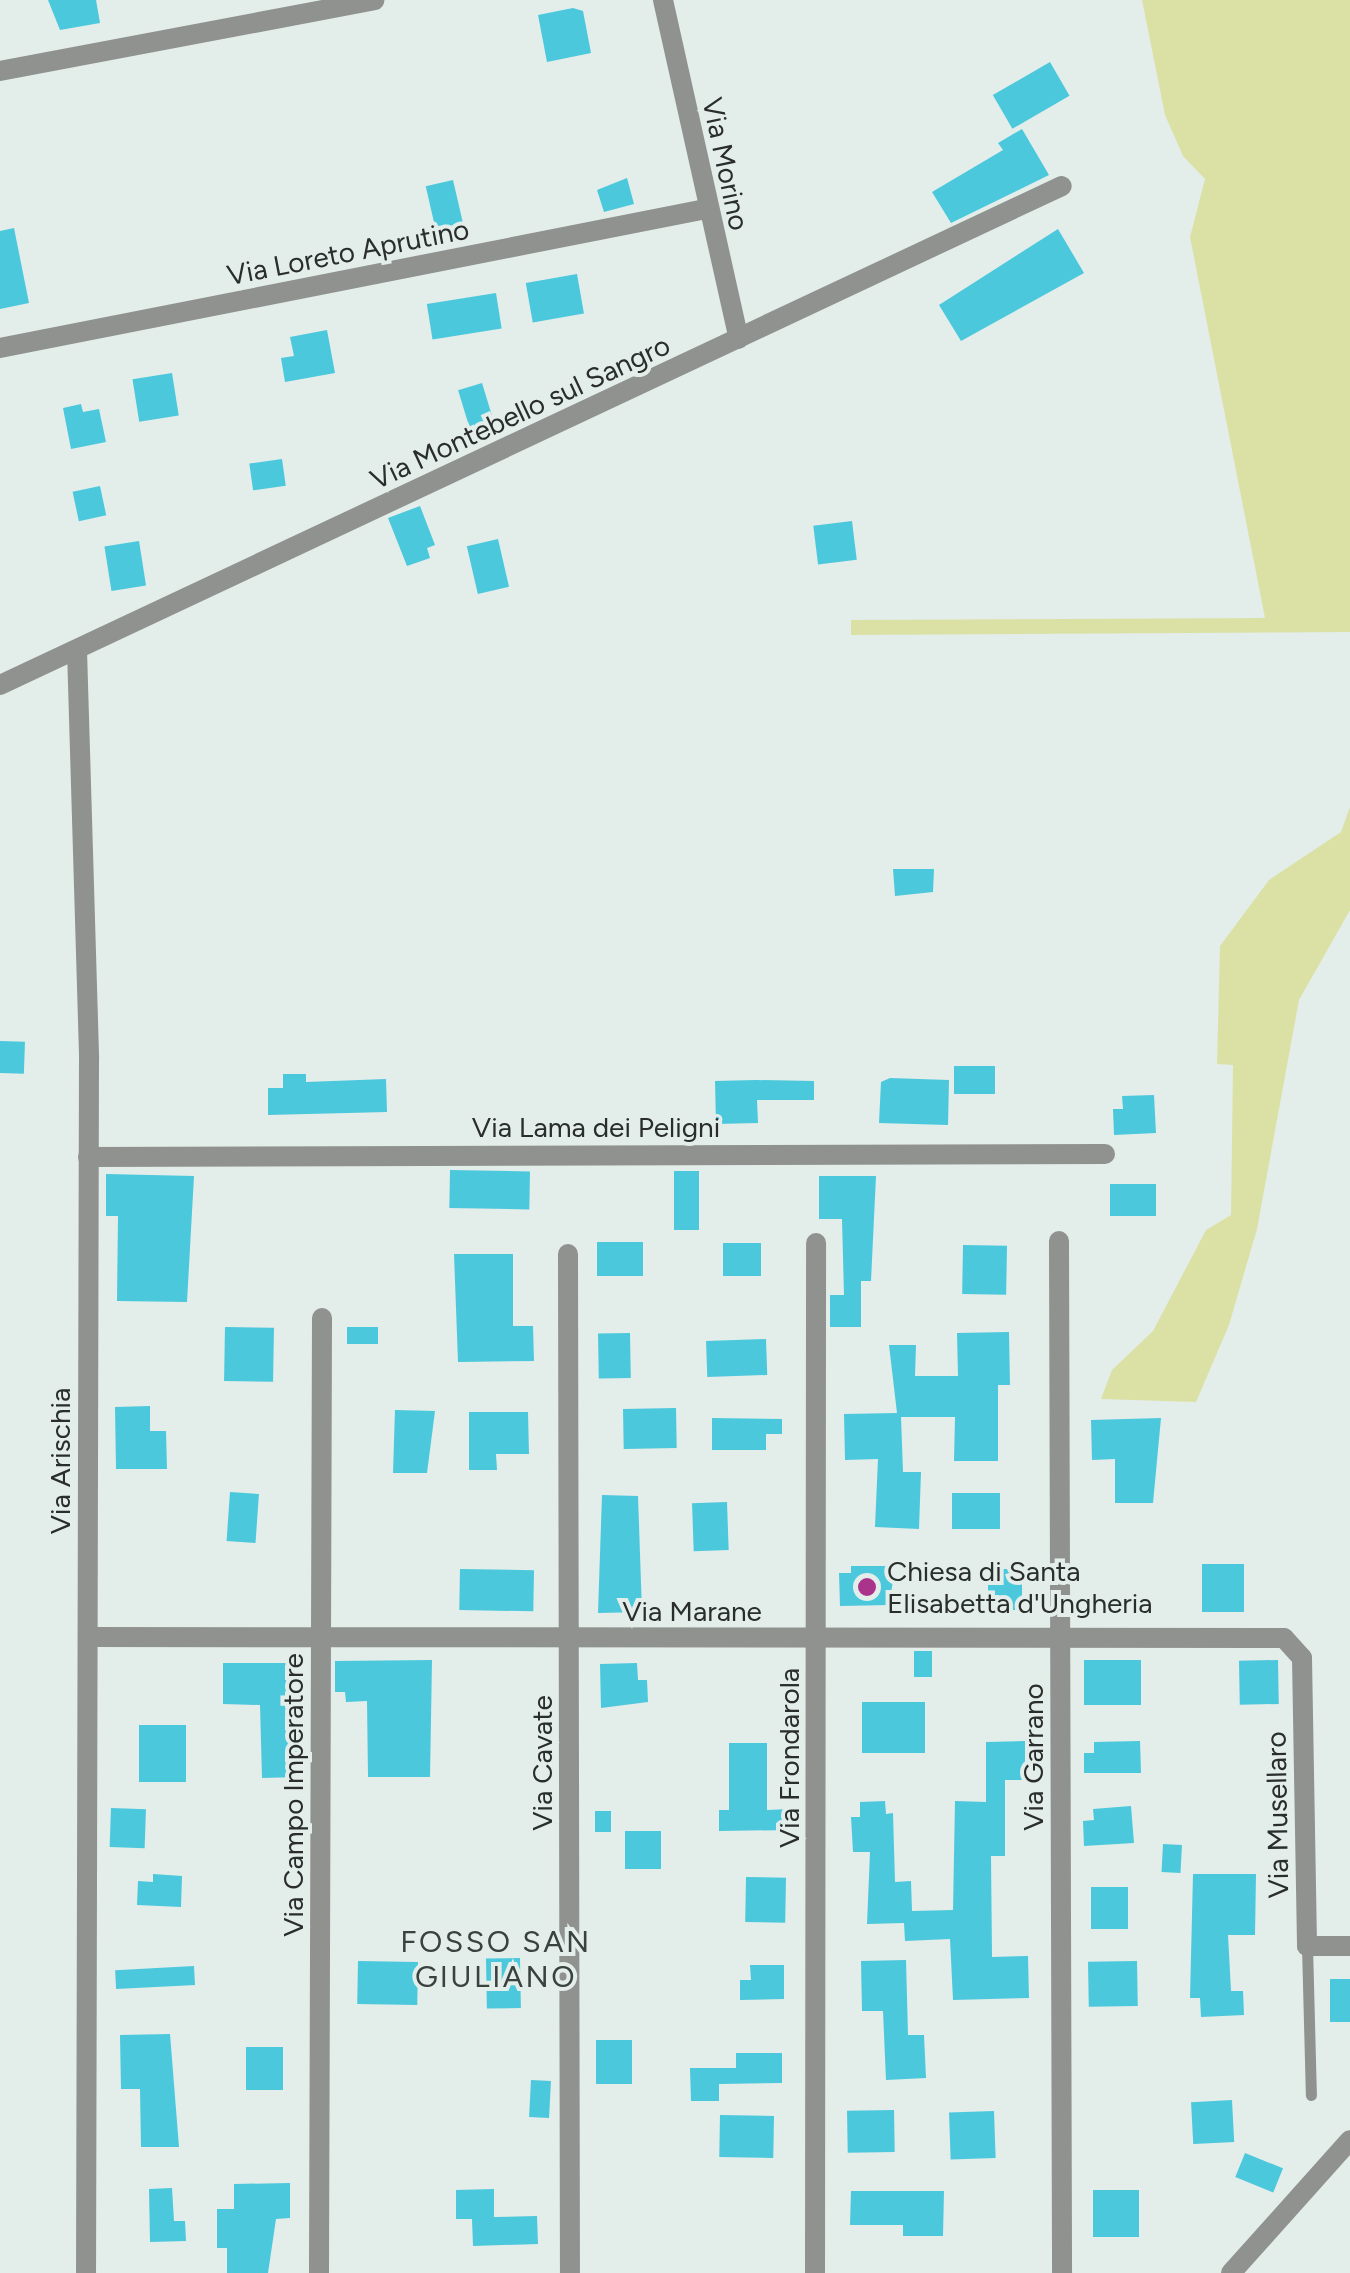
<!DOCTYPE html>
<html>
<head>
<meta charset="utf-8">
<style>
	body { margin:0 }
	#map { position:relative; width:1350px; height:2273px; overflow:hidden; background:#e3edea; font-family:Figtree,sans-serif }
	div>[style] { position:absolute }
	.green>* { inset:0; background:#dbe1a5 }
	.building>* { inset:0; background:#4bc8dc; transform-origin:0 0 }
	.lane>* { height:11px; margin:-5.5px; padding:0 5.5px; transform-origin:5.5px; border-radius:5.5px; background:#8f928f }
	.street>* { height:20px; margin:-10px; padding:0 10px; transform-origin:10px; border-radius:10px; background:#8f928f }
	.dots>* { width:28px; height:28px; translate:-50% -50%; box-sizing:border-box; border:5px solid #e3edea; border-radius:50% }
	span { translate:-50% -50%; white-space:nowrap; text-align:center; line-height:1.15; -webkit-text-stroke:8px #e3edea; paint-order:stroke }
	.street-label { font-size:28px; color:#292d2c }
	.poi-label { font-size:28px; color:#292d2c }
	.left { translate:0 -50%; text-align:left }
	.neighbourhood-label { font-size:30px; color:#3a4240; letter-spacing:2.5px }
</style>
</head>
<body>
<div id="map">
	<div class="green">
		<i style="clip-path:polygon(1142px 0,1350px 0,1350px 632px,851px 635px,851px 620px,1265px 618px,1190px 237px,1205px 179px,1183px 156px,1165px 115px)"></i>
		<i style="clip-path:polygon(1350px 807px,1350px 910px,1299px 1000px,1257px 1229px,1229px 1325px,1196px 1402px,1101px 1399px,1112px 1370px,1153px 1331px,1206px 1230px,1231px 1215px,1233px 1065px,1217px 1064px,1220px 946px,1269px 880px,1341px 832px)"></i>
	</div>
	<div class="building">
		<i style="clip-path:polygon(48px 0,96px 0,100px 23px,60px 30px)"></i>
		<i style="clip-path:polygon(573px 8px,583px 11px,591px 53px,547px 62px,538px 15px)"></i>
		<i style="left:1050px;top:62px;width:39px;height:66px;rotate:60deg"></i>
		<i style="clip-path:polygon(1022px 129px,1049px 175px,951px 223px,932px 192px,1003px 150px,998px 143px)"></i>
		<i style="clip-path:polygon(627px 178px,634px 204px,604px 212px,597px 190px)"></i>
		<i style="left:453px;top:180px;width:44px;height:28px;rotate:77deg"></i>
		<i style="clip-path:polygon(14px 228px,29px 303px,0 309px,0 231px)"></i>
		<i style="clip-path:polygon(1058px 229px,1084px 273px,961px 341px,939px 305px)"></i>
		<i style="left:577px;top:274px;width:40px;height:52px;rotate:80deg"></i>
		<i style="left:496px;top:293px;width:36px;height:70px;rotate:81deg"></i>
		<i style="clip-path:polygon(327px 330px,335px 373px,285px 382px,281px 358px,294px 356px,290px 337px)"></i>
		<i style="left:172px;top:373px;width:43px;height:40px;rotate:81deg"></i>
		<i style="left:482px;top:383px;width:41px;height:25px;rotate:73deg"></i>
		<i style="clip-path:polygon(81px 404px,83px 412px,99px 409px,106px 442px,71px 449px,63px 408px)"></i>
		<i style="left:282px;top:459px;width:27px;height:33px;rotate:82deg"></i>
		<i style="left:100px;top:486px;width:30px;height:28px;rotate:78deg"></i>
		<i style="clip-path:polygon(420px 506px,435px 545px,427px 548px,430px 558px,407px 566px,388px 518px)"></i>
		<i style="left:852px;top:521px;width:39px;height:39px;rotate:83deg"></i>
		<i style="left:498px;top:539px;width:49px;height:32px;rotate:77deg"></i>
		<i style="left:139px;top:541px;width:45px;height:35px;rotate:81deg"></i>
		<i style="clip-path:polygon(893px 869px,934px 869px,933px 892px,895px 896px)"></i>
		<i style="left:0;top:1041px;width:25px;height:32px;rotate:2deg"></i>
		<i style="left:995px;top:1066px;width:28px;height:41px;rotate:90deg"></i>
		<i style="clip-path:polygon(283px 1074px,306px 1074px,306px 1082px,386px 1079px,387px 1112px,268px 1115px,268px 1088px,283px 1088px)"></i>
		<i style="clip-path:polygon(890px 1078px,949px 1080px,948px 1125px,879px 1123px,881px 1082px)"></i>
		<i style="clip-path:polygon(756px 1080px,814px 1081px,814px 1100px,757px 1100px,758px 1123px,716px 1124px,715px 1081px)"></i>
		<i style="clip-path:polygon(1154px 1095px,1156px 1133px,1114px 1135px,1113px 1109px,1123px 1109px,1122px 1096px)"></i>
		<i style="left:450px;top:1170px;width:80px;height:38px;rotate:1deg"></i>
		<i style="left:674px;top:1171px;width:25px;height:59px"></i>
		<i style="clip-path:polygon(106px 1174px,194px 1176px,187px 1302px,117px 1301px,118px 1216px,106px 1216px)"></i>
		<i style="clip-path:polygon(819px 1176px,876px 1176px,871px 1281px,861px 1281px,861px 1327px,830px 1327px,830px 1295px,844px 1295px,842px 1219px,819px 1219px)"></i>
		<i style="left:1110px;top:1184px;width:46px;height:32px"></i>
		<i style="left:597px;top:1242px;width:46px;height:34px"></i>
		<i style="left:723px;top:1243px;width:38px;height:33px"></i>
		<i style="left:963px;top:1245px;width:44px;height:49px;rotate:1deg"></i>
		<i style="clip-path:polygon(454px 1254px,513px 1254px,513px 1326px,533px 1326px,534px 1361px,458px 1362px)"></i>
		<i style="left:225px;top:1327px;width:49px;height:54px;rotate:1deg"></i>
		<i style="left:378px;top:1327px;width:17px;height:31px;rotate:90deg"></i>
		<i style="clip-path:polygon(1009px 1332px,1010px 1385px,998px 1385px,998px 1461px,954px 1461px,955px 1417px,901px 1417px,903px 1472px,921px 1472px,919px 1529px,875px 1527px,878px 1459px,845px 1460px,844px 1414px,897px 1413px,889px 1345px,916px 1345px,915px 1376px,958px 1376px,957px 1333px)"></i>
		<i style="left:630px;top:1333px;width:45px;height:32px;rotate:89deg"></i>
		<i style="left:766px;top:1339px;width:36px;height:60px;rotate:88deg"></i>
		<i style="clip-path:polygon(150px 1406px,150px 1431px,166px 1431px,167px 1469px,116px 1469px,115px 1407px)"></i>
		<i style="left:676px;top:1408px;width:40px;height:53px;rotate:89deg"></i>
		<i style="clip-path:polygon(395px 1410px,435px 1411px,427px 1473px,393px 1473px)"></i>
		<i style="clip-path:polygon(469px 1412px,528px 1412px,529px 1454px,496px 1454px,497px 1470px,469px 1470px)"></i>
		<i style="clip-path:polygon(712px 1418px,782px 1419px,782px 1434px,766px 1434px,766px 1450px,712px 1450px)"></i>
		<i style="clip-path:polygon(1161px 1418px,1153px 1503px,1115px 1503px,1115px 1459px,1092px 1460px,1091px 1420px)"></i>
		<i style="left:230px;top:1492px;width:29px;height:49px;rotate:4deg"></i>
		<i style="left:952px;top:1493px;width:48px;height:36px"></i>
		<i style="clip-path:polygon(602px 1495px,638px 1496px,642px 1612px,598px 1613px)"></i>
		<i style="left:727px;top:1502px;width:48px;height:35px;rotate:88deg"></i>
		<i style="left:1202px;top:1564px;width:42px;height:48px"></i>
		<i style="clip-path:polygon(851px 1566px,886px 1566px,886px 1575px,894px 1575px,889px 1605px,840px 1606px,839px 1573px,851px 1573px)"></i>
		<i style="left:460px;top:1569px;width:74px;height:41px;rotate:1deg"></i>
		<i style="left:1022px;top:1569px;width:41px;height:34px;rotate:90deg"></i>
		<i style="left:914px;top:1651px;width:18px;height:26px"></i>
		<i style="clip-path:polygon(432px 1660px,430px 1777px,368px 1777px,367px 1701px,346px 1702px,345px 1692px,335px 1692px,335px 1661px)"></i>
		<i style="left:1084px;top:1660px;width:57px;height:45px"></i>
		<i style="left:1278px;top:1660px;width:44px;height:39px;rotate:89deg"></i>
		<i style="clip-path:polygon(223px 1663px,286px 1663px,286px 1734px,298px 1733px,299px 1777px,262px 1778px,260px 1705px,223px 1704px)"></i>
		<i style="clip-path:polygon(637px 1663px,638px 1680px,647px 1680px,648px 1702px,601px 1708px,600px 1664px)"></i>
		<i style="left:925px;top:1702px;width:51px;height:63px;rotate:90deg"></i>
		<i style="left:139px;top:1725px;width:47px;height:57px"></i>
		<i style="clip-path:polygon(1025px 1741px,1025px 1780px,1005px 1780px,1005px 1856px,991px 1856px,992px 1957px,1028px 1956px,1029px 1998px,953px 2000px,950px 1939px,905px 1941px,904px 1923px,867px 1924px,870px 1852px,853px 1852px,851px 1817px,860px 1817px,860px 1802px,885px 1801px,886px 1814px,893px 1813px,895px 1882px,911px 1881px,912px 1911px,953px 1910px,955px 1801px,986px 1802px,986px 1742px)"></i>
		<i style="clip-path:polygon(1140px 1741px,1141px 1773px,1084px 1773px,1084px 1753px,1094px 1753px,1094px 1742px)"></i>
		<i style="clip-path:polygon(729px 1743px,767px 1743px,767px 1810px,790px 1809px,790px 1830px,719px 1831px,719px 1810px,729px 1810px)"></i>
		<i style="clip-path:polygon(1131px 1806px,1134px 1843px,1084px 1846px,1083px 1821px,1094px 1820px,1093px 1809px)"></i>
		<i style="left:111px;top:1808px;width:35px;height:39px;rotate:2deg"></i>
		<i style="left:595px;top:1811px;width:16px;height:21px"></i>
		<i style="left:625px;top:1831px;width:36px;height:38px"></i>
		<i style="left:1163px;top:1844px;width:19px;height:28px;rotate:3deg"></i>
		<i style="clip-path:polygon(153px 1874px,182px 1876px,181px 1907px,137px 1905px,138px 1881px,153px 1882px)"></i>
		<i style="clip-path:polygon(1193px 1874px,1256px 1874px,1255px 1935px,1228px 1935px,1231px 1991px,1243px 1991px,1244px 2015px,1201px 2017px,1200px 1998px,1190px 1998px)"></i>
		<i style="left:746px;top:1877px;width:40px;height:45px;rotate:1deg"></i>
		<i style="left:1091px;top:1887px;width:37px;height:42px"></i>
		<i style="left:520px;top:1958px;width:50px;height:34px;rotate:89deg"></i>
		<i style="clip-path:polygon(906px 1960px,908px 2035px,924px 2035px,926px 2078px,886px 2080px,883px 2011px,862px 2011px,861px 1961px)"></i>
		<i style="left:358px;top:1961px;width:60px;height:43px;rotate:1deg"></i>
		<i style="left:1137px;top:1961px;width:45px;height:49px;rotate:89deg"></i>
		<i style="clip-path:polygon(750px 1965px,784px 1965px,784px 1999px,740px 2000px,740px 1980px,751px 1980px)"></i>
		<i style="left:194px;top:1966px;width:19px;height:79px;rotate:87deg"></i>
		<i style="left:1330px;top:1979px;width:20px;height:43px"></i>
		<i style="clip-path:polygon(170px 2034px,179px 2147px,141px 2147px,140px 2089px,121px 2089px,120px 2035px)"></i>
		<i style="left:596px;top:2040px;width:36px;height:44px"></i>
		<i style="left:246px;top:2047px;width:37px;height:43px"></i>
		<i style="clip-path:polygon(736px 2053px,782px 2053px,782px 2083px,719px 2084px,719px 2101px,691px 2101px,690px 2068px,736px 2068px)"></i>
		<i style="left:531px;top:2080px;width:20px;height:37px;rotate:3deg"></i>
		<i style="left:1232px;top:2100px;width:42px;height:41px;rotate:87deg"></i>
		<i style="left:894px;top:2110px;width:42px;height:47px;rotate:89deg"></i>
		<i style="left:994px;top:2111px;width:47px;height:45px;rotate:88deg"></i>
		<i style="left:720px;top:2115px;width:54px;height:42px;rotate:1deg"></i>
		<i style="left:1245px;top:2153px;width:41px;height:26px;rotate:22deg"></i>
		<i style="clip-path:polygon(290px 2183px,290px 2218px,276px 2219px,268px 2273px,227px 2273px,227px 2248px,217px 2248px,217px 2209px,234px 2209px,234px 2184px)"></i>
		<i style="clip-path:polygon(172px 2188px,174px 2221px,185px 2221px,186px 2241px,150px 2242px,149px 2189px)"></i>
		<i style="clip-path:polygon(494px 2189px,494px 2217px,537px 2216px,538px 2244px,473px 2246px,472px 2219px,456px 2219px,456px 2190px)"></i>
		<i style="left:1093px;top:2190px;width:46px;height:47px"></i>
		<i style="clip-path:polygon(851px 2191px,944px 2191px,943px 2236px,903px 2236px,903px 2225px,850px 2225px)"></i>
	</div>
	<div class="lane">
		<i style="left:1307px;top:1946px;width:149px;rotate:88.5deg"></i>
	</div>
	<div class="street">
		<i style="left:663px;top:0;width:347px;rotate:77.4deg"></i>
		<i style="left:0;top:71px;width:381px;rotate:-10.7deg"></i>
		<i style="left:0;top:348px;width:720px;rotate:-11.14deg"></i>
		<i style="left:77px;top:650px;width:409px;rotate:88.3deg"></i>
		<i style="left:89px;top:1059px;width:1214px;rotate:90.14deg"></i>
		<i style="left:0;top:685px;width:1173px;rotate:-25.17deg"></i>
		<i style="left:88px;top:1157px;width:1017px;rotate:-0.17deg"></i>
		<i style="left:1059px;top:1241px;width:1032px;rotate:89.83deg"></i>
		<i style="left:568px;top:1254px;width:1019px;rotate:89.89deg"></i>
		<i style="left:88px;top:1637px;width:1196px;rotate:0.05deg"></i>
		<i style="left:1284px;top:1638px;width:27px;rotate:48deg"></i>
		<i style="left:1302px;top:1658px;width:288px;rotate:89deg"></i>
		<i style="left:1307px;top:1946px;width:43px"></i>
		<i style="left:319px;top:2273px;width:955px;rotate:-89.82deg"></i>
		<i style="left:815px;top:2273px;width:1030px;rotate:-89.94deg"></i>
		<i style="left:1231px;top:2273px;width:178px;rotate:-48.2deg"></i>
	</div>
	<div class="dots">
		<i style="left:867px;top:1587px;background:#aa348c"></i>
	</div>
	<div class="street-label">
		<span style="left:726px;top:164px;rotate:78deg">Via Morino</span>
		<span style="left:348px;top:252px;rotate:-11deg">Via Loreto Aprutino</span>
		<span style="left:520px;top:412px;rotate:-25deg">Via Montebello sul Sangro</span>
		<span style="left:596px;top:1127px">Via Lama dei Peligni</span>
		<span style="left:60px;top:1461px;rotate:-90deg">Via Arischia</span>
		<span style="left:692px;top:1611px">Via Marane</span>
		<span style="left:1033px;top:1757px;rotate:-90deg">Via Garrano</span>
		<span style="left:789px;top:1758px;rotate:-90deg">Via Frondarola</span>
		<span style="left:542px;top:1763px;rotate:-90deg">Via Cavate</span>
		<span style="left:293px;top:1795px;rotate:-90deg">Via Campo Imperatore</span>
		<span style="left:1277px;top:1815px;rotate:-91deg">Via Musellaro</span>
	</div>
	<div class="poi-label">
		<span class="left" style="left:887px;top:1587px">Chiesa di Santa<br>Elisabetta d'Ungheria</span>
	</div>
	<div class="neighbourhood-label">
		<span style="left:496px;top:1959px">FOSSO SAN<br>GIULIANO</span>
	</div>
</div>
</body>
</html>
